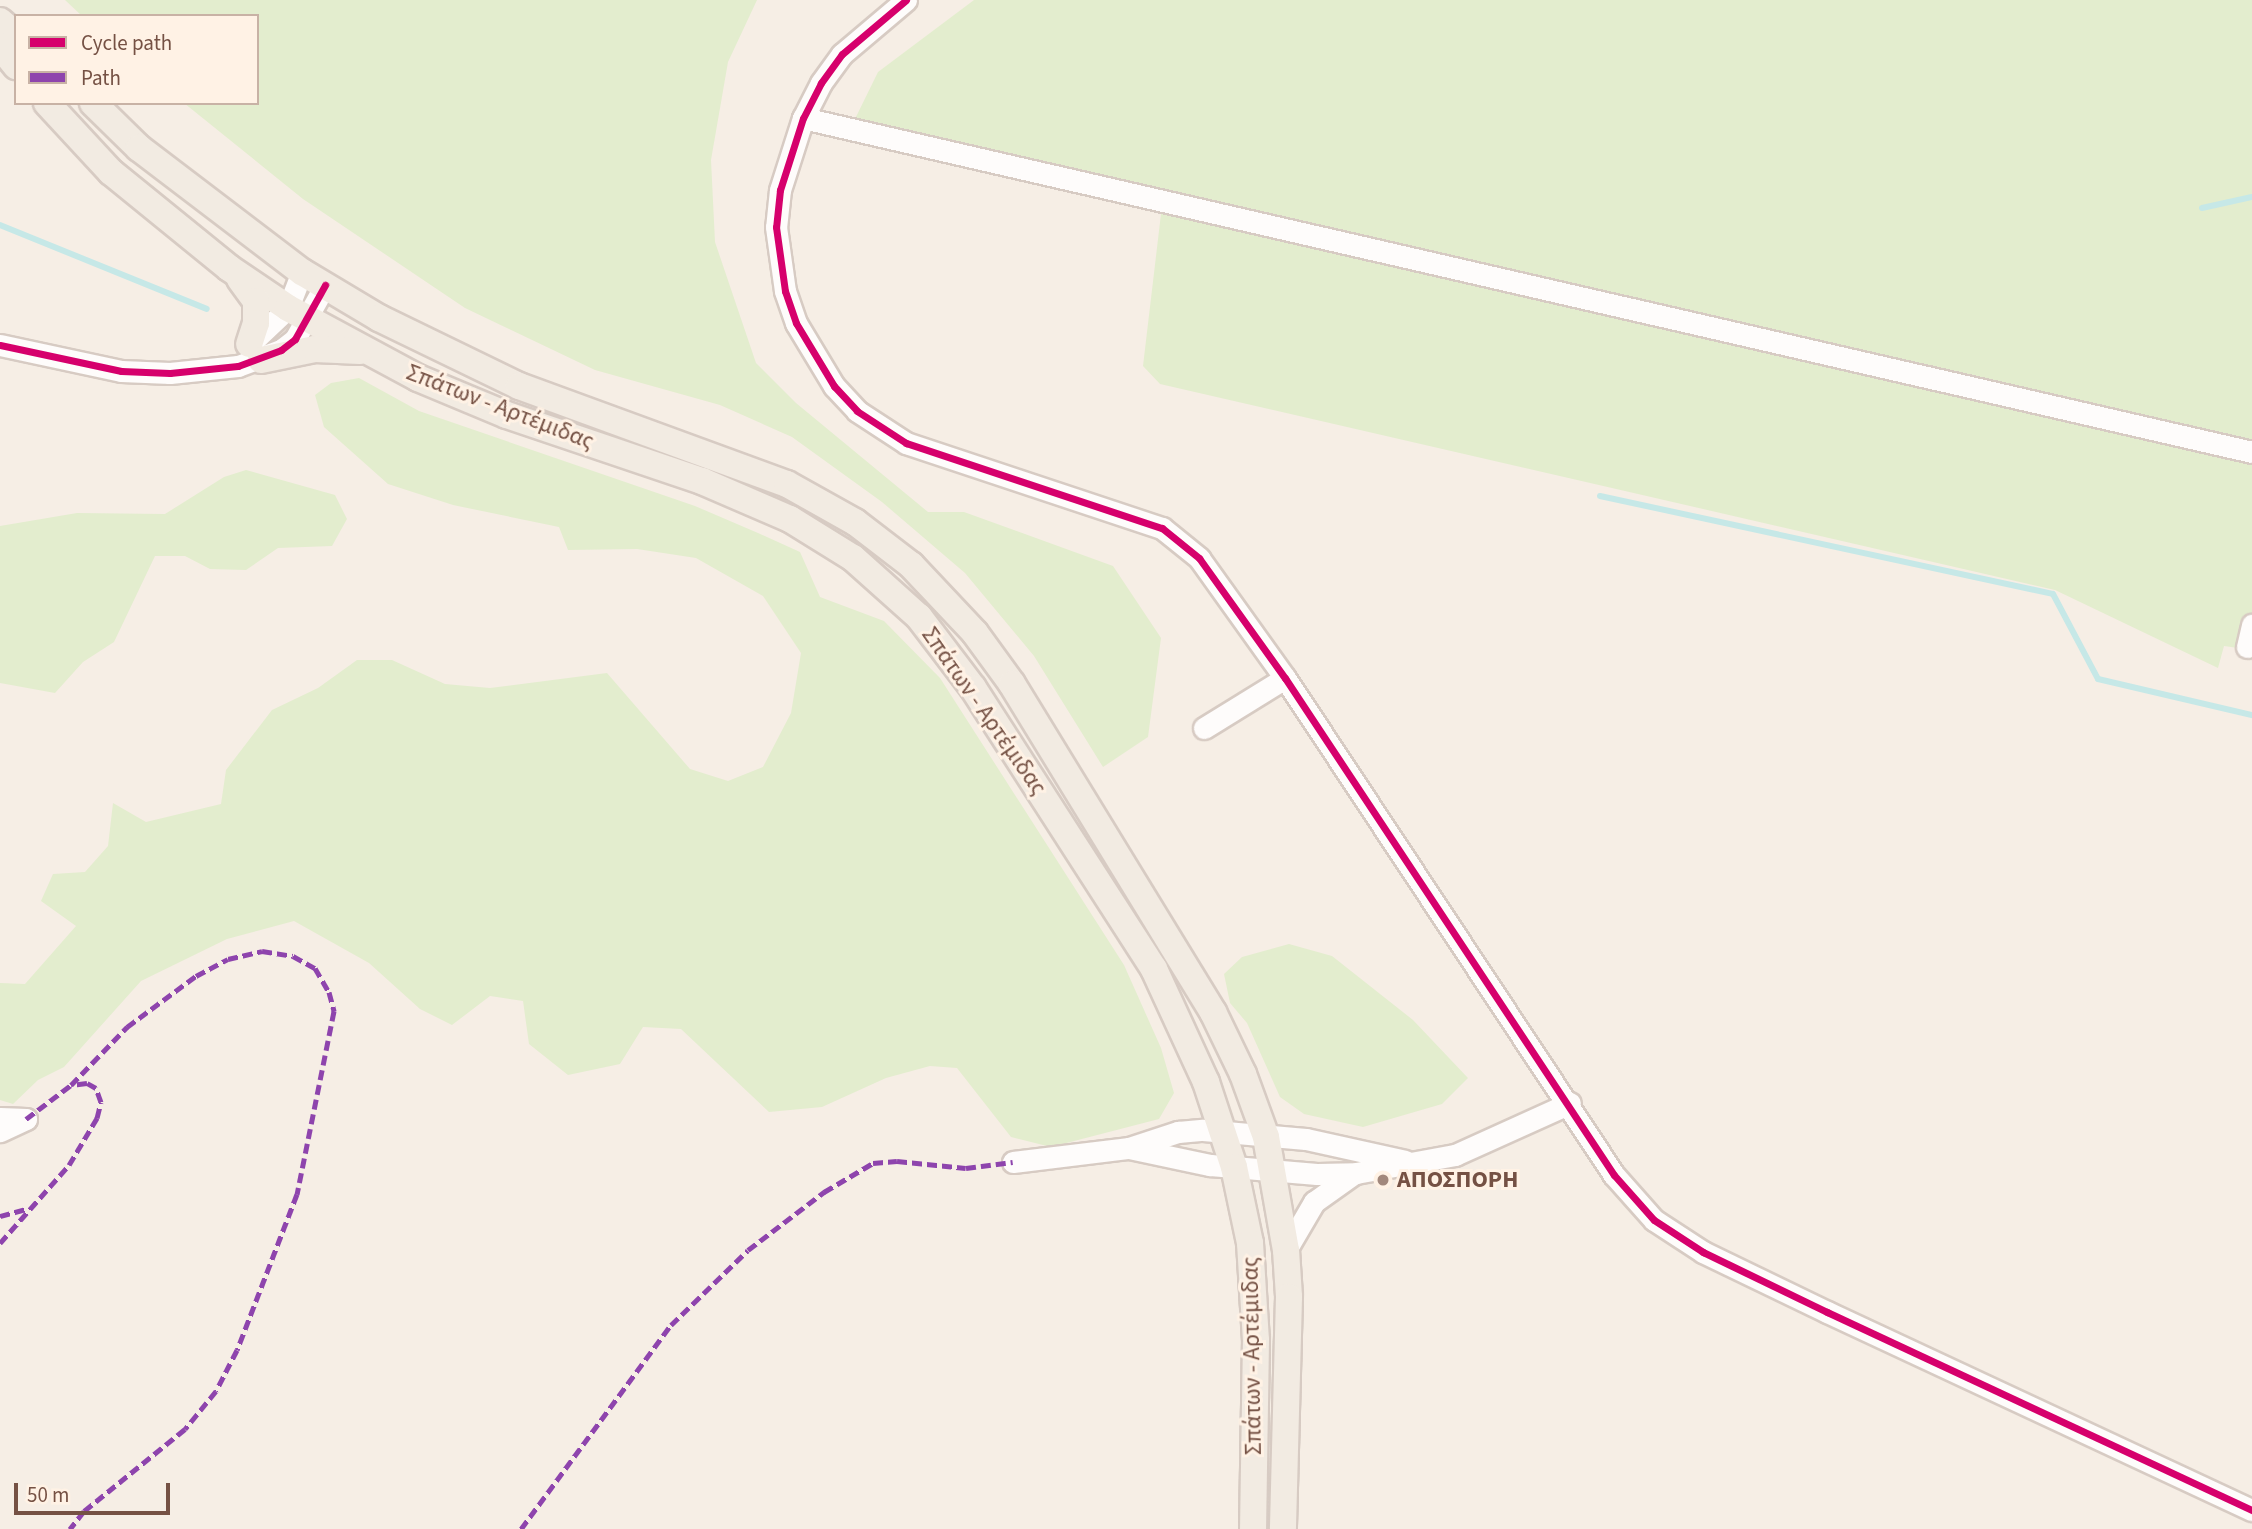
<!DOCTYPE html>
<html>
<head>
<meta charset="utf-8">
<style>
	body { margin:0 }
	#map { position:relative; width:2252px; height:1529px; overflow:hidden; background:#f6eee5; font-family:"Source Sans 3",sans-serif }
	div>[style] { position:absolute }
	.green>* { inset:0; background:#e3edce }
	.stream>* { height:6px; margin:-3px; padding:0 3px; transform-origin:3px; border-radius:3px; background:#c6e8e7 }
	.roads { filter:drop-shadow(2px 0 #d7cbc3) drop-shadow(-2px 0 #d7cbc3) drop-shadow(0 2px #d7cbc3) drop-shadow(0 -2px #d7cbc3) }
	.minor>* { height:21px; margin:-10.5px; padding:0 10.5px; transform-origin:10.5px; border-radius:10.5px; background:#fefcfb }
	.major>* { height:26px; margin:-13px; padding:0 13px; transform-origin:13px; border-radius:13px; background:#f2ebe2 }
	.quiet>* { height:5px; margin-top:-2.5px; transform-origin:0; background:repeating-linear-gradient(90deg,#8e44ad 0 10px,transparent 0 15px) }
	.cycleway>* { height:7px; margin:-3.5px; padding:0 3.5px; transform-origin:3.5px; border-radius:3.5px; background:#d6006c }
	.dots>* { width:19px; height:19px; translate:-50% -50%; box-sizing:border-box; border:4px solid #fff2e5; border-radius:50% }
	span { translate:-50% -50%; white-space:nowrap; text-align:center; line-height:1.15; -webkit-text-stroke:6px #fff2e5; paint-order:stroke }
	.street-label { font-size:24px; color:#755144 }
	.poi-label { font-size:24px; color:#755144; font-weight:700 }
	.left { translate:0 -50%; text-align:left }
	.legend { position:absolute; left:14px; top:14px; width:245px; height:91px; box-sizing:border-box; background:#fff2e5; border:2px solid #c8b2a5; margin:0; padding:9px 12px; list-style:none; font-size:21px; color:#755144 }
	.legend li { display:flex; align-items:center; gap:14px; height:35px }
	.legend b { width:35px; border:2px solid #c8b2a5 }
	.scale { position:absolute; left:14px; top:1483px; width:156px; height:32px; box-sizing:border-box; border:4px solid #755144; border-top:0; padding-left:9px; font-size:21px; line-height:24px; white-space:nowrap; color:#755144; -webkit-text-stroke:5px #fff2e5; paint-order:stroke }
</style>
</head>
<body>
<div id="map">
	<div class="green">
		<i style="clip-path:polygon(65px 0,757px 0,728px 62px,711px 160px,715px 242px,756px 363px,796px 403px,928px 512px,964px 512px,1113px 566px,1161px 638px,1148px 737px,1103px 767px,1034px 656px,965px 573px,882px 502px,792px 437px,720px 405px,595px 370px,465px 308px,303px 199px,184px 103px,257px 103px,257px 16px,82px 16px)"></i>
		<i style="clip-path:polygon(974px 0,2252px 0,2252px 650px,2224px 646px,2218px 668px,2055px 590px,1160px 384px,1143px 366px,1163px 197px,853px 123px,878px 72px)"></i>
		<i style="clip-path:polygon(359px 378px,419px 411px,695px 506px,758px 533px,800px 552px,820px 597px,884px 621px,940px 678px,1124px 965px,1161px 1048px,1174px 1093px,1159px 1119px,1051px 1147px,1011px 1137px,957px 1068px,930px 1066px,886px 1078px,822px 1107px,769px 1112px,681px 1029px,643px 1027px,620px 1064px,568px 1075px,529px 1044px,523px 1001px,490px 996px,452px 1025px,420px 1009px,369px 963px,294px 921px,227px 939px,141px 981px,64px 1067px,38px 1080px,13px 1104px,0 1100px,0 983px,25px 984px,76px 926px,41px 901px,53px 874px,85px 872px,108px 846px,113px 803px,146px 822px,221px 804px,226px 770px,272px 710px,318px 688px,357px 660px,392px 660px,445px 684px,490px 688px,607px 673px,690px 769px,728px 781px,763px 767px,791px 713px,801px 653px,763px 596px,696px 558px,637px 549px,568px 550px,559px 527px,453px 505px,388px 484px,324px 427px,315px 395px,331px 383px)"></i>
		<i style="clip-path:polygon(246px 470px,335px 495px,347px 519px,332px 546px,278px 548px,246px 570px,210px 569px,185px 556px,155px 556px,114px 642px,83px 662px,55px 693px,0 683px,0 526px,77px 513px,165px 514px,224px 477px)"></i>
		<i style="clip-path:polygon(1289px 944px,1332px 956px,1413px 1020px,1468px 1078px,1442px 1104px,1363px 1127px,1304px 1114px,1280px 1097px,1247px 1023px,1230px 1003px,1224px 974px,1242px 957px)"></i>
	</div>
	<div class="stream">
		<i style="left:2202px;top:208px;width:51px;rotate:-12.4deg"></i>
		<i style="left:0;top:225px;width:223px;rotate:22.1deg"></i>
		<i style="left:1600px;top:496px;width:463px;rotate:12.2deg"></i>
		<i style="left:2053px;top:594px;width:96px;rotate:62.1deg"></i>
		<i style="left:2098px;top:679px;width:158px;rotate:13.2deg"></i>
	</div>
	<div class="roads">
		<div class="minor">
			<i style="left:906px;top:0;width:84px;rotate:139.8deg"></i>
			<i style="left:842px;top:54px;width:36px;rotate:126deg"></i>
			<i style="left:821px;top:83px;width:39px;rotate:117deg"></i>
			<i style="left:803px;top:118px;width:76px;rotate:107.7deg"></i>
			<i style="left:780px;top:190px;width:37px;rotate:96deg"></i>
			<i style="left:776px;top:227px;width:65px;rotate:82deg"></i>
			<i style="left:785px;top:291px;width:34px;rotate:71deg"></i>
			<i style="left:796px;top:323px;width:74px;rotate:58.9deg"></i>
			<i style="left:834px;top:386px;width:34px;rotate:47deg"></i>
			<i style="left:857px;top:411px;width:59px;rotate:33.1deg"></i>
			<i style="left:906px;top:443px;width:270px;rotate:18.4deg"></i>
			<i style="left:1162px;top:528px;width:48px;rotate:39deg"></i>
			<i style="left:1199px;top:558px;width:148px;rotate:54.4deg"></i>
			<i style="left:1285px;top:678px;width:596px;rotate:56.5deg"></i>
			<i style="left:1614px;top:1175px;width:60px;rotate:48.4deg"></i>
			<i style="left:1654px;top:1220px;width:59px;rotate:33.1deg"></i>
			<i style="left:1703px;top:1252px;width:138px;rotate:25.8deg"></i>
			<i style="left:1827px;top:1312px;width:469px;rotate:25deg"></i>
			<i style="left:803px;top:118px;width:1487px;rotate:12.98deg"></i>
			<i style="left:0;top:345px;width:124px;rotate:12.1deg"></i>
			<i style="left:121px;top:371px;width:49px;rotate:2.3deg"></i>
			<i style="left:170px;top:373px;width:68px;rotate:-5.9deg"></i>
			<i style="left:238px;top:366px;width:46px;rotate:-20.4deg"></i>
			<i style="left:281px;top:350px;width:18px;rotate:-38deg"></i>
			<i style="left:295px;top:339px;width:62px;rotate:-60.9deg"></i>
			<i style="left:249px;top:345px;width:54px;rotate:-43.5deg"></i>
			<i style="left:288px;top:308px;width:39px;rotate:-69deg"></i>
			<i style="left:2247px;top:647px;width:23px;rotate:-77deg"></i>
			<i style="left:1204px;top:728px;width:95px;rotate:-31.7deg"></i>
			<i style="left:0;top:1118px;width:26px;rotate:2deg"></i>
			<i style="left:26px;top:1119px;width:29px;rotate:155deg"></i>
			<i style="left:1129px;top:1148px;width:83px;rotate:11.9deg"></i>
			<i style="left:1210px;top:1165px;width:107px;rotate:4.8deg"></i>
			<i style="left:1317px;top:1174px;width:39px;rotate:-1deg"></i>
			<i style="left:1356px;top:1173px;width:101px;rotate:-10.3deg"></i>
			<i style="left:1455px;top:1155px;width:126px;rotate:-24.3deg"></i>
			<i style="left:1013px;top:1162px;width:117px;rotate:-6.9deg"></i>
			<i style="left:1129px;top:1148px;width:52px;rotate:-18.1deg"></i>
			<i style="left:1178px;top:1132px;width:25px;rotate:-5deg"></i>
			<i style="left:1203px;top:1130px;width:103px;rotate:5deg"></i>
			<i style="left:1306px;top:1139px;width:101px;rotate:12.5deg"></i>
			<i style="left:1286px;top:1250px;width:56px;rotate:-59.7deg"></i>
			<i style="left:1314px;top:1202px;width:47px;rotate:-35.4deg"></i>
		</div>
		<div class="major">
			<i style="left:0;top:21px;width:21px;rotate:41deg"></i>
			<i style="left:0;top:46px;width:26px;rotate:51deg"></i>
			<i style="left:47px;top:103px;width:94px;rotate:47.2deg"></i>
			<i style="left:111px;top:172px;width:152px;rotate:39.1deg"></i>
			<i style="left:229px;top:268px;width:71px;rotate:34.1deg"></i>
			<i style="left:288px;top:308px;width:148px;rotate:28.3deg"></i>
			<i style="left:418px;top:378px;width:96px;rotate:22.6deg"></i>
			<i style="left:507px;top:415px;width:206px;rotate:18.7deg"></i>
			<i style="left:702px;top:481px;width:96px;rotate:23.4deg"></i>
			<i style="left:790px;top:519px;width:74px;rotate:31.8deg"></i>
			<i style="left:853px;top:558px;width:89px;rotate:41.8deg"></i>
			<i style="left:919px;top:617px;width:89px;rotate:52.7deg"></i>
			<i style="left:973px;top:688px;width:334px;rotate:57.2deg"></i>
			<i style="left:1154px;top:969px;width:124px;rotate:65.3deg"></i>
			<i style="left:1206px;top:1082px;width:89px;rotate:71.8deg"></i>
			<i style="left:1234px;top:1167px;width:78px;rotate:78.1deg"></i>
			<i style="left:1250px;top:1243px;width:97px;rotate:86.5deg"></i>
			<i style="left:1256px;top:1340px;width:189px;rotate:90.9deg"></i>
			<i style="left:93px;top:103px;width:64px;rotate:44.4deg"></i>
			<i style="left:139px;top:148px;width:205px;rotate:37.3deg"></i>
			<i style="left:302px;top:272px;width:90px;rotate:30.9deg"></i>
			<i style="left:379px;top:318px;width:156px;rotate:25.9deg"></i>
			<i style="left:519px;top:386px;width:285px;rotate:20.1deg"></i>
			<i style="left:787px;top:484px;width:78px;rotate:29.2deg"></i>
			<i style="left:855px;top:522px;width:71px;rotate:37.5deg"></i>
			<i style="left:911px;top:565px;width:93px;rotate:46.7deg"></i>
			<i style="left:975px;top:633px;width:63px;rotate:54deg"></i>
			<i style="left:1012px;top:684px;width:385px;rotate:58.5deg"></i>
			<i style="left:1213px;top:1012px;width:69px;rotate:64.2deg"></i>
			<i style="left:1243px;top:1074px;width:67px;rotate:69.9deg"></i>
			<i style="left:1266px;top:1137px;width:115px;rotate:80deg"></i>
			<i style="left:1286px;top:1250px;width:47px;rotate:86.3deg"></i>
			<i style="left:1289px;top:1297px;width:232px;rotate:91.5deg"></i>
			<i style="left:240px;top:279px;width:27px;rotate:54deg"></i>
			<i style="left:256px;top:301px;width:22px;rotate:90deg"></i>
			<i style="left:256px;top:323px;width:22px;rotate:108deg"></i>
			<i style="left:261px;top:360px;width:55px;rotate:-11.5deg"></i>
			<i style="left:315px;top:349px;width:45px;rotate:2.5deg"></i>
		</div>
	</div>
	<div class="quiet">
		<i style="left:26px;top:1119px;width:56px;rotate:-37.1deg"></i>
		<i style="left:71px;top:1085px;width:81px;rotate:-46deg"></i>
		<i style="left:127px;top:1027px;width:86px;rotate:-36.5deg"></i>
		<i style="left:196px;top:976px;width:36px;rotate:-28deg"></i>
		<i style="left:228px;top:959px;width:35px;rotate:-13deg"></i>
		<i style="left:262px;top:951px;width:31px;rotate:9deg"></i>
		<i style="left:293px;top:956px;width:25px;rotate:29deg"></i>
		<i style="left:315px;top:968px;width:28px;rotate:60deg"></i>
		<i style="left:329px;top:992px;width:20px;rotate:75deg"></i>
		<i style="left:334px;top:1011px;width:187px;rotate:101.4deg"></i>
		<i style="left:297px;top:1194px;width:167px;rotate:111deg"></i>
		<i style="left:237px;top:1350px;width:46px;rotate:117.1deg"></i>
		<i style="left:216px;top:1391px;width:49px;rotate:129.2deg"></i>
		<i style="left:185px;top:1429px;width:130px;rotate:140.9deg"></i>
		<i style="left:84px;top:1511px;width:23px;rotate:128deg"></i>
		<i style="left:0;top:1216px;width:28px;rotate:-15deg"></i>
		<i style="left:0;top:1243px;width:104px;rotate:-48.5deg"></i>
		<i style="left:69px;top:1165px;width:55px;rotate:-59.2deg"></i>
		<i style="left:97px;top:1118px;width:16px;rotate:-76deg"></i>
		<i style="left:101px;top:1102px;width:15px;rotate:-110deg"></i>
		<i style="left:96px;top:1088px;width:10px;rotate:-151deg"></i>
		<i style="left:87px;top:1083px;width:16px;rotate:173deg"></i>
		<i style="left:521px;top:1529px;width:253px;rotate:-53.7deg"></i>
		<i style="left:671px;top:1325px;width:107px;rotate:-44.2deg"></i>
		<i style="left:748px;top:1250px;width:96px;rotate:-37.3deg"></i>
		<i style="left:824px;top:1192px;width:57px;rotate:-30.6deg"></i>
		<i style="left:873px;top:1163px;width:24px;rotate:-5deg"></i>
		<i style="left:897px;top:1161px;width:69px;rotate:5.8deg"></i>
		<i style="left:966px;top:1168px;width:47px;rotate:-7.3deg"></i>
	</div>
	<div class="cycleway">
		<i style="left:906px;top:0;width:84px;rotate:139.8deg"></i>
		<i style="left:842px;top:54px;width:36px;rotate:126deg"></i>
		<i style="left:821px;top:83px;width:39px;rotate:117deg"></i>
		<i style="left:803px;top:118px;width:76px;rotate:107.7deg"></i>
		<i style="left:780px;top:190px;width:37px;rotate:96deg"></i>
		<i style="left:776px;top:227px;width:65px;rotate:82deg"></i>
		<i style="left:785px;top:291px;width:34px;rotate:71deg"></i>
		<i style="left:796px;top:323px;width:74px;rotate:58.9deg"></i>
		<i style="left:834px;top:386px;width:34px;rotate:47deg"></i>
		<i style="left:857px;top:411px;width:59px;rotate:33.1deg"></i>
		<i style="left:906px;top:443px;width:270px;rotate:18.4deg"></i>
		<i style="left:1162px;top:528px;width:48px;rotate:39deg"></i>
		<i style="left:1199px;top:558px;width:148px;rotate:54.4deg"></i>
		<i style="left:1285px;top:678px;width:596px;rotate:56.5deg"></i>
		<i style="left:1614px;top:1175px;width:60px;rotate:48.4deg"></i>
		<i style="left:1654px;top:1220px;width:59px;rotate:33.1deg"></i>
		<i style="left:1703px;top:1252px;width:138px;rotate:25.8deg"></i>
		<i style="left:1827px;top:1312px;width:469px;rotate:25deg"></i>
		<i style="left:0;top:345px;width:124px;rotate:12.1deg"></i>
		<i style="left:121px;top:371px;width:49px;rotate:2.3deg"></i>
		<i style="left:170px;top:373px;width:68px;rotate:-5.9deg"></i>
		<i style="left:238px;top:366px;width:46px;rotate:-20.4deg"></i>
		<i style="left:281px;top:350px;width:18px;rotate:-38deg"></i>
		<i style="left:295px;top:339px;width:62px;rotate:-60.9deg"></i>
	</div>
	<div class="dots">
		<i style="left:1383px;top:1180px;background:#a2887c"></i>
	</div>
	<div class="street-label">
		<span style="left:500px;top:407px;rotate:21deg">Σπάτων - Αρτέμιδας</span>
		<span style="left:984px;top:711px;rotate:55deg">Σπάτων - Αρτέμιδας</span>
		<span style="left:1252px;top:1356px;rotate:-91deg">Σπάτων - Αρτέμιδας</span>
	</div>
	<div class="poi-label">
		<span class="left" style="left:1397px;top:1180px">ΑΠΟΣΠΟΡΗ</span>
	</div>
	<ul class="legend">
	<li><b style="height:9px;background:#d6006c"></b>Cycle path</li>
	<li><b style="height:9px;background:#8e44ad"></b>Path</li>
	</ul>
	<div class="scale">50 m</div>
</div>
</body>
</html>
